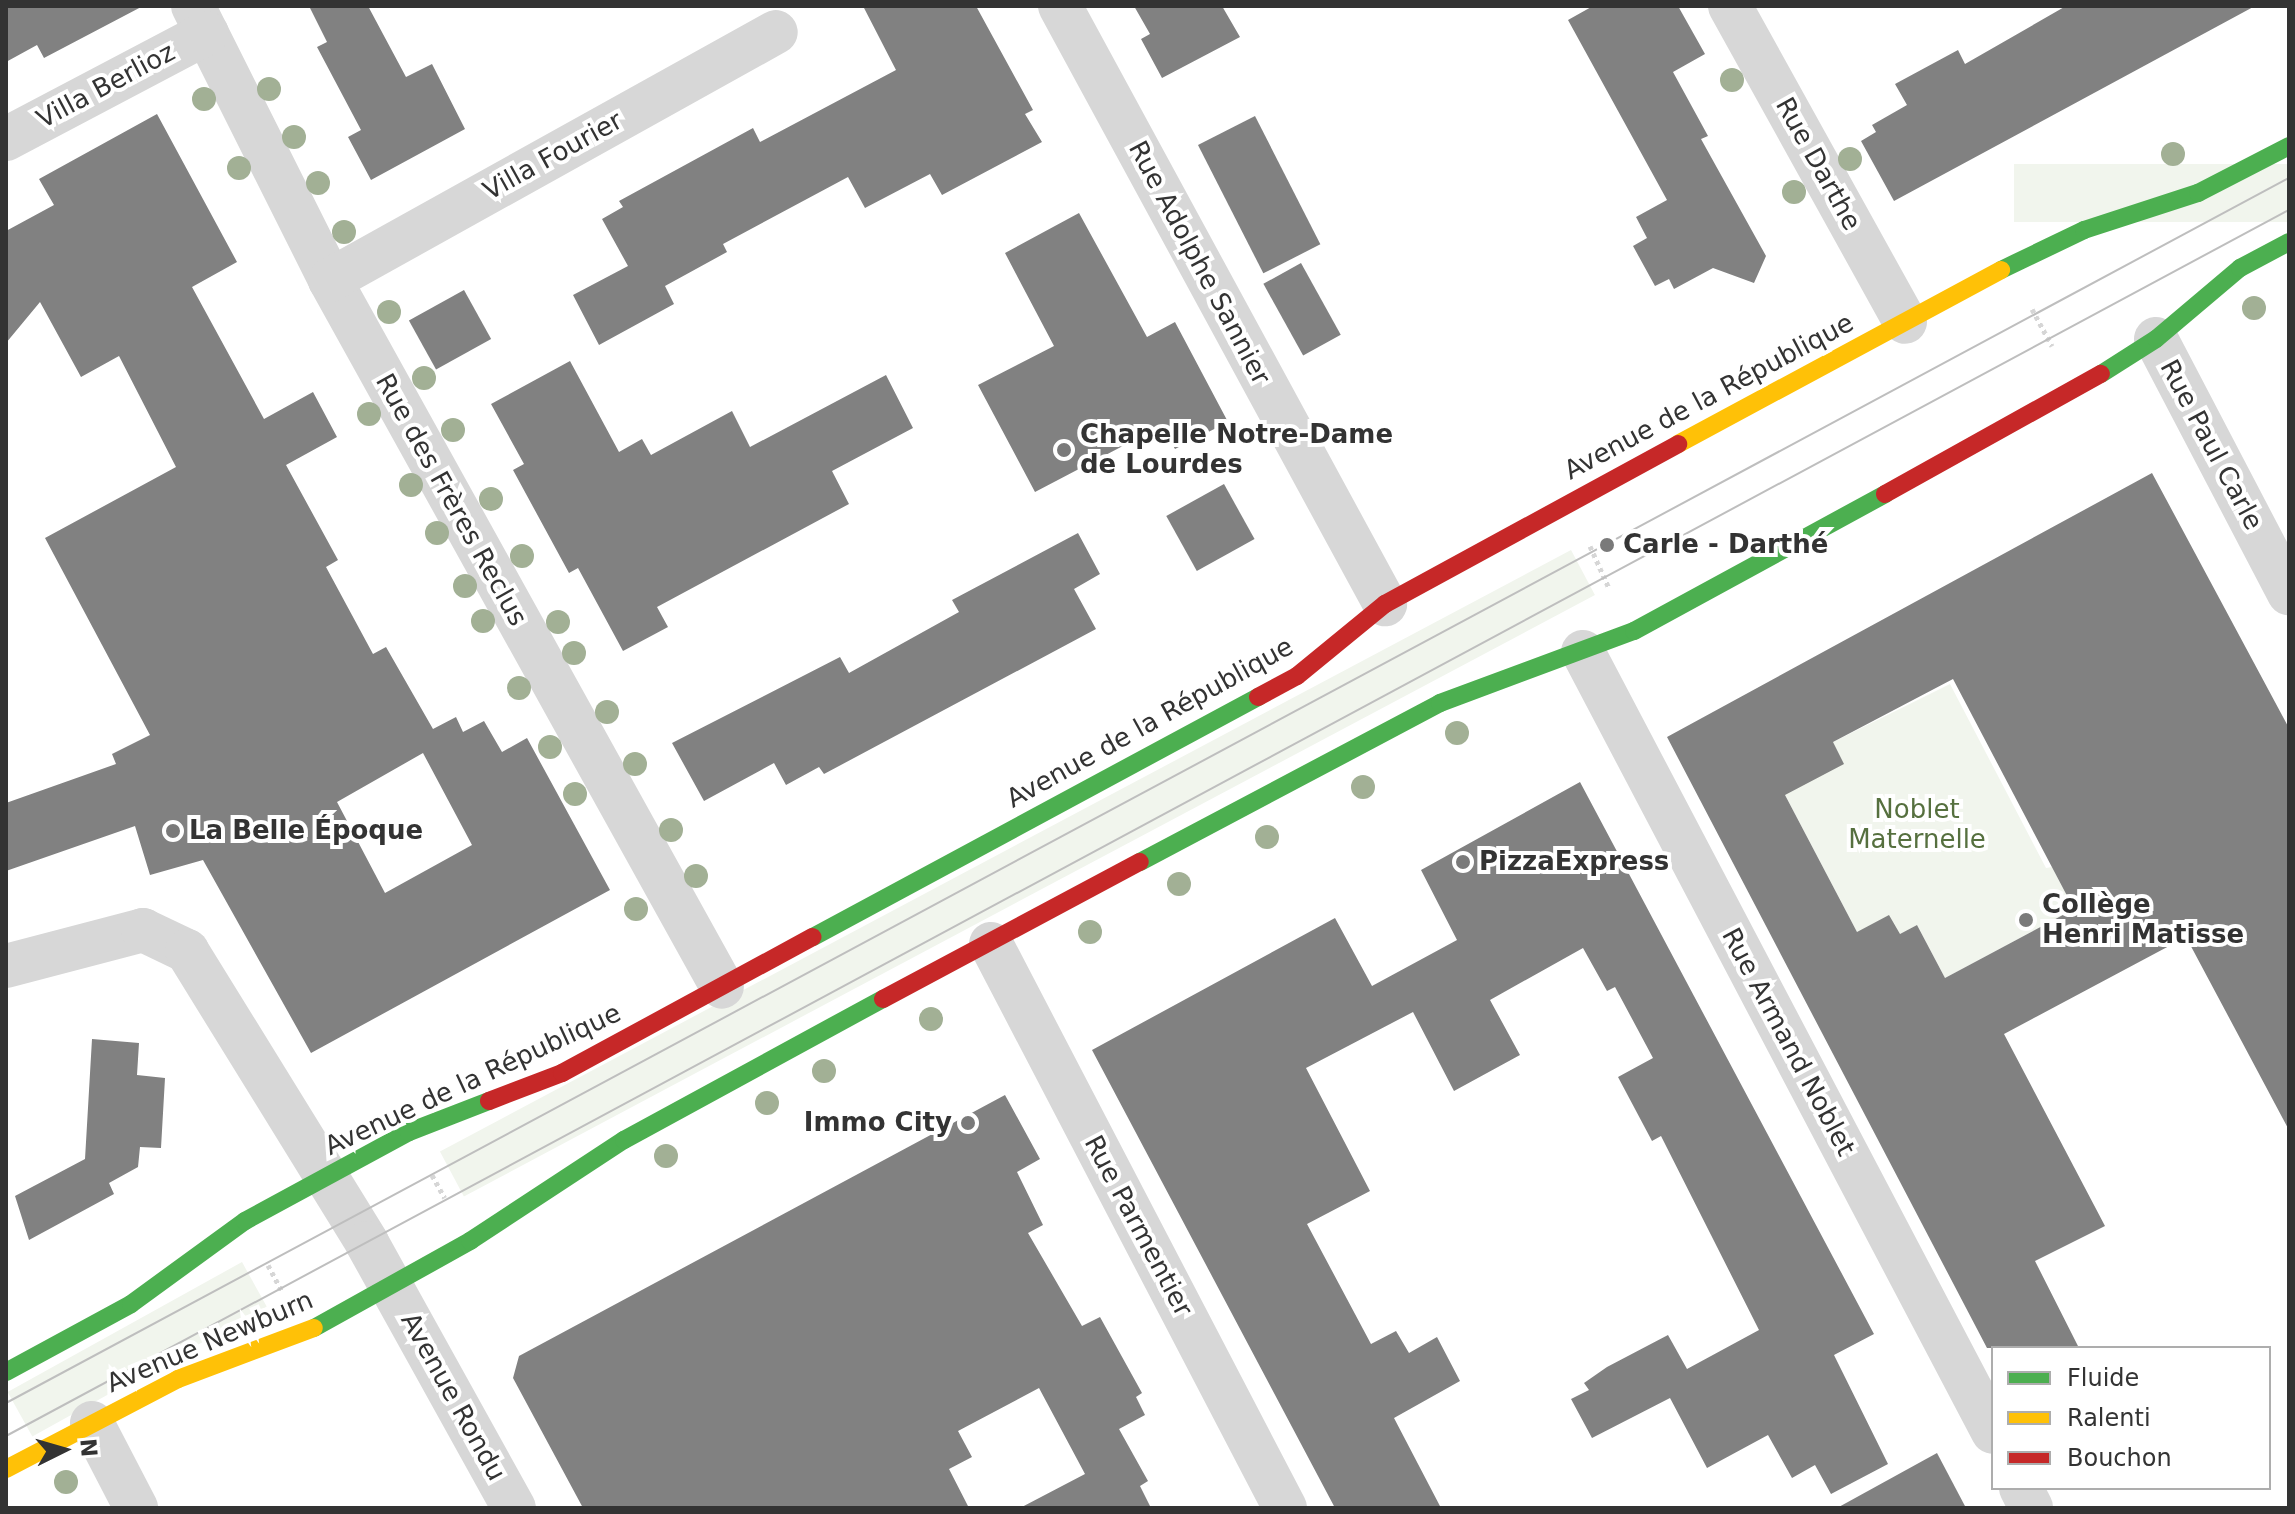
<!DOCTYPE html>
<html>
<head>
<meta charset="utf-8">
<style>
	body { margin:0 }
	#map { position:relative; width:2295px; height:1514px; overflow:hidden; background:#fff; font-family:"DejaVu Sans",sans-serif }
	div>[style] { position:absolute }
	.green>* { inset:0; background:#f1f5ed; transform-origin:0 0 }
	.building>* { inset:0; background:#818181; transform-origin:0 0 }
	.path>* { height:5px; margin-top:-2.5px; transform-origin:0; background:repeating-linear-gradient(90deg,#d6d6d6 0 4px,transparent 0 8px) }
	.street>* { height:44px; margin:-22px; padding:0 22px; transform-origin:22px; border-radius:22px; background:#d7d7d7 }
	.fast>* { height:18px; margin:-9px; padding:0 9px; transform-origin:9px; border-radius:9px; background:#4caf50 }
	.slow>* { height:18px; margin:-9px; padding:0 9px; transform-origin:9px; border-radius:9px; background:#ffc107 }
	.jam>* { height:18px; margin:-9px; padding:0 9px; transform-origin:9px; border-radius:9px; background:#c62828 }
	.tram>* { height:2px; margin:-1px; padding:0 1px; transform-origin:1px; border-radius:1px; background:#bebebe }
	.trees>* { width:24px; height:24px; margin:-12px; border-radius:50%; background:#a2b095 }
	.dots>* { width:22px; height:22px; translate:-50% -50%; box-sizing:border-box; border:4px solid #fff; border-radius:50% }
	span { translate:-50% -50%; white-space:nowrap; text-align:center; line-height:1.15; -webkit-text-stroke:8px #fff; paint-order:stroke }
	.street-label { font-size:26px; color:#333 }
	.poi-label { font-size:26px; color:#333; font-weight:700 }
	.left { translate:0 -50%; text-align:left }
	.right { translate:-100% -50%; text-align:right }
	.park-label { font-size:26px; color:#56703f }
	.frame { position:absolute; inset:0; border:8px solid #333; pointer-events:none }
	.legend { position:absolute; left:1991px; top:1346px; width:280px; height:144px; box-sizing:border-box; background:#fff; border:2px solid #adadad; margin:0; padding:10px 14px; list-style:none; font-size:24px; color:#333 }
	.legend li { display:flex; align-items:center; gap:16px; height:40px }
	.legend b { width:40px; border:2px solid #adadad }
	.north { position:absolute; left:24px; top:1410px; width:80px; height:80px; -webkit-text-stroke:6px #fff; paint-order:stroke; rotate:85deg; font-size:22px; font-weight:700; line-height:32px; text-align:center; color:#333 }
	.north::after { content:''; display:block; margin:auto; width:28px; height:36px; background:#333; clip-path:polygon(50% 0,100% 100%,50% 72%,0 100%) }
</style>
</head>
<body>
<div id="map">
	<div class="green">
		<i style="left:2289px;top:164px;width:58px;height:275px;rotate:90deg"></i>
		<i style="left:1571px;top:550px;width:51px;height:1281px;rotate:62deg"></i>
		<i style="clip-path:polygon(1950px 684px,2046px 868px,2052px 867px,2074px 909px,1945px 978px,1917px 925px,1900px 934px,1857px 932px,1785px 795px,1833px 742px)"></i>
		<i style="left:242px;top:1262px;width:51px;height:268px;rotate:61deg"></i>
	</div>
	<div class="building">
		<i style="clip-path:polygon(6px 6px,143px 6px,44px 58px,37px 45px,6px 62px)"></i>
		<i style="clip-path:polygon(309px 6px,368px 6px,406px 77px,432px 64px,465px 129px,371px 180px,348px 137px,361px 130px,317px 47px,327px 42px)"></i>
		<i style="clip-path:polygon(863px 6px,976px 6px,1033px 110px,1025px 114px,1042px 142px,942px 195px,930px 174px,865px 208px,848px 177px,723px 244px,727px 252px,665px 286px,674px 304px,599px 345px,573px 295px,628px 266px,602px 219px,623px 207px,619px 201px,753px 128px,760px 142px,896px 70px)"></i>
		<i style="clip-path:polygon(1134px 6px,1222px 6px,1240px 37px,1162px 78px,1141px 39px,1150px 34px)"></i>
		<i style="clip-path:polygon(1593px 6px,1678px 6px,1705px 54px,1673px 72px,1708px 136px,1701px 139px,1766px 256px,1754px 283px,1713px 268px,1674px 289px,1669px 279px,1655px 286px,1633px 246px,1647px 238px,1636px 217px,1667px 200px,1568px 20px)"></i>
		<i style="clip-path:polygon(2066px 6px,2255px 6px,1894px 201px,1861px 141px,1876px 132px,1872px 125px,1907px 105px,1895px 84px,1958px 50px,1965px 64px)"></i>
		<i style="clip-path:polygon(evenodd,157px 114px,237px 262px,192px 287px,264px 419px,313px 392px,337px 437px,286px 465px,338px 560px,326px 567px,373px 654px,386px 647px,433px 729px,456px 717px,463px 732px,484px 721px,502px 752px,527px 738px,610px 890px,311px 1053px,203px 860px,150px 875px,135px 826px,6px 871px,6px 803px,116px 764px,112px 754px,150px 735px,45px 538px,176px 467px,119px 356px,81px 377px,40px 302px,6px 343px,6px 231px,54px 205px,39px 179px,157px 114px,423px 753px,472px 845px,385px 893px,337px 802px,423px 753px)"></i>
		<i style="left:1255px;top:116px;width:144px;height:64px;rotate:63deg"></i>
		<i style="clip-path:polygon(1079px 213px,1147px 337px,1175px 322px,1228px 422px,1175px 449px,1161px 426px,1035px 492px,978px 385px,1054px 346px,1005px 253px)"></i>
		<i style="left:1301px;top:263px;width:82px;height:43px;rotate:61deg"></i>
		<i style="left:464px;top:290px;width:56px;height:63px;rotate:61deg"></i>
		<i style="clip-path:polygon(570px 361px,619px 452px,642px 439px,651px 455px,732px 411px,750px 447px,886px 375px,913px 428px,832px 471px,849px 504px,657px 607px,668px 627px,623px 651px,578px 568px,569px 573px,513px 470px,524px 464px,491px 404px)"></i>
		<i style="clip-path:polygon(evenodd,2152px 473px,2289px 728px,2289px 1130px,2186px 937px,2004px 1034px,2105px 1226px,2035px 1261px,2079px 1348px,1987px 1348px,1667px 737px,2152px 473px,1953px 679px,2074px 909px,1945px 978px,1917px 925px,1900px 934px,1889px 915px,1857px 932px,1785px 795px,1844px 764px,1833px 742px,1953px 679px)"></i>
		<i style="left:1224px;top:484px;width:63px;height:66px;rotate:61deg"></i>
		<i style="clip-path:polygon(1078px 533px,1100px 574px,1074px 589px,1096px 629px,824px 774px,819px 767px,786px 785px,774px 763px,704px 801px,672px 743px,840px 657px,849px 673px,959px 612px,952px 600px)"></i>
		<i style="clip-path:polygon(1580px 782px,1874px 1334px,1834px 1355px,1888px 1464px,1831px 1494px,1815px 1465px,1792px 1478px,1768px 1435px,1707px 1468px,1670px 1398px,1592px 1438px,1571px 1399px,1589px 1390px,1584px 1383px,1607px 1367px,1668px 1335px,1687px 1369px,1759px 1330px,1661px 1136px,1652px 1141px,1618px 1077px,1653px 1058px,1615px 987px,1607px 991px,1583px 948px,1490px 1000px,1520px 1055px,1454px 1091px,1413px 1012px,1306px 1068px,1370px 1191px,1307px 1224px,1371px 1344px,1396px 1331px,1409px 1353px,1437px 1337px,1460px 1381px,1394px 1418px,1441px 1508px,1335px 1508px,1092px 1050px,1335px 918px,1372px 986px,1457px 940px,1421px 870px)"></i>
		<i style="clip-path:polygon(92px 1039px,139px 1043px,137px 1075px,165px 1078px,161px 1148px,140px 1147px,138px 1167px,109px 1183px,114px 1194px,29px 1240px,15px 1196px,85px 1159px)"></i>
		<i style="clip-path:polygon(1005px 1095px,1040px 1159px,1017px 1172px,1043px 1225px,1028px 1233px,1082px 1326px,1100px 1317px,1142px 1393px,1136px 1397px,1145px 1415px,1119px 1429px,1148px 1481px,1140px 1486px,1151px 1508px,1020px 1508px,1085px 1474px,1039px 1388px,958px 1431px,972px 1457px,949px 1469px,969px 1508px,583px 1508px,513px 1378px,519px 1356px)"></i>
		<i style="clip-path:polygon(1937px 1453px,1966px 1508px,1837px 1508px)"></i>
	</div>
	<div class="path">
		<i style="left:2032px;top:309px;width:42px;rotate:61.6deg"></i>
		<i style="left:1590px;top:546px;width:46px;rotate:65.7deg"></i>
		<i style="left:432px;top:1175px;width:26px;rotate:61deg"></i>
		<i style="left:268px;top:1265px;width:30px;rotate:62deg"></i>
	</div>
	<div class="street">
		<i style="left:193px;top:6px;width:306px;rotate:63.4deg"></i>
		<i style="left:330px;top:280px;width:808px;rotate:60.99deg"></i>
		<i style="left:1060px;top:6px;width:681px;rotate:61.48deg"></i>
		<i style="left:1730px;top:6px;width:361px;rotate:61deg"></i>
		<i style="left:6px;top:139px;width:227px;rotate:-27.8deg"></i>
		<i style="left:330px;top:280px;width:510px;rotate:-29.08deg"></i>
		<i style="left:2156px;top:339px;width:287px;rotate:62.4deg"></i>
		<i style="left:1583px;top:652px;width:881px;rotate:62.27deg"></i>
		<i style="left:991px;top:944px;width:636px;rotate:62.47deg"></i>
		<i style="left:6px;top:966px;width:142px;rotate:-14.7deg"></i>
		<i style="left:143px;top:930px;width:49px;rotate:25.5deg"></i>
		<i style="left:187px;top:951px;width:343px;rotate:58.3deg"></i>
		<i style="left:367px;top:1243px;width:303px;rotate:61deg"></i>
		<i style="left:92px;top:1423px;width:96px;rotate:62.6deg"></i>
		<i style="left:2021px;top:1488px;width:22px;rotate:63deg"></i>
	</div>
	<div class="fast">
		<i style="left:2001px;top:270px;width:92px;rotate:-25.7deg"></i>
		<i style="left:2084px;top:230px;width:120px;rotate:-18deg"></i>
		<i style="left:2198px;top:193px;width:102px;rotate:-27.3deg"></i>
		<i style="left:2101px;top:374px;width:65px;rotate:-32.5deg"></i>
		<i style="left:2156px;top:339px;width:110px;rotate:-40.2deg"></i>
		<i style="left:2240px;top:268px;width:55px;rotate:-28deg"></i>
		<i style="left:1140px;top:862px;width:340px;rotate:-27.9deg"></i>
		<i style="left:1440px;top:703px;width:207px;rotate:-20.4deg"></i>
		<i style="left:1634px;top:631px;width:286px;rotate:-28.6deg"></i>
		<i style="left:813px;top:937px;width:506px;rotate:-28.34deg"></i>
		<i style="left:314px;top:1328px;width:179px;rotate:-29.1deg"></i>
		<i style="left:470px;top:1241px;width:184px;rotate:-33.3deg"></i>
		<i style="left:624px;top:1140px;width:295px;rotate:-28.6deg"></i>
		<i style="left:6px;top:1372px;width:142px;rotate:-28.5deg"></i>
		<i style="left:131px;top:1304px;width:141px;rotate:-36.1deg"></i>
		<i style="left:245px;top:1221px;width:187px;rotate:-28.5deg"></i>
		<i style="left:409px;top:1132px;width:86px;rotate:-21.2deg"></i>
	</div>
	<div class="slow">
		<i style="left:1678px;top:444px;width:367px;rotate:-28.3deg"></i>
		<i style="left:6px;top:1469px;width:194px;rotate:-27.6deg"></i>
		<i style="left:178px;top:1379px;width:145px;rotate:-20.6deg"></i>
	</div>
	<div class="jam">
		<i style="left:1885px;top:494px;width:247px;rotate:-29.1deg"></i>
		<i style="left:1258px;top:697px;width:44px;rotate:-28.3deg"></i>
		<i style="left:1297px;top:676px;width:114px;rotate:-39.3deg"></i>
		<i style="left:1385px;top:604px;width:334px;rotate:-28.6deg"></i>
		<i style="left:883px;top:999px;width:291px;rotate:-28.1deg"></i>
		<i style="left:489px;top:1101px;width:78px;rotate:-21deg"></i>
		<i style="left:562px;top:1073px;width:285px;rotate:-28.5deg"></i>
	</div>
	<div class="tram">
		<i style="left:6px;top:1403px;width:2591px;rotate:-28.22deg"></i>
		<i style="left:6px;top:1436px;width:2591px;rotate:-28.24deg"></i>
	</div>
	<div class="trees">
		<i style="left:1732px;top:80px"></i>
		<i style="left:269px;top:89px"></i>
		<i style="left:204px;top:99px"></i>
		<i style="left:294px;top:137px"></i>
		<i style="left:2173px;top:154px"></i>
		<i style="left:1850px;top:159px"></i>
		<i style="left:239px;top:168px"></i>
		<i style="left:318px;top:183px"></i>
		<i style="left:1794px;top:192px"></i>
		<i style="left:344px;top:232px"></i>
		<i style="left:2254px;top:308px"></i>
		<i style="left:389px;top:312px"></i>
		<i style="left:424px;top:378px"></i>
		<i style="left:369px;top:414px"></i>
		<i style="left:453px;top:430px"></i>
		<i style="left:411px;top:485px"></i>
		<i style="left:491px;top:499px"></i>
		<i style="left:437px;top:533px"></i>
		<i style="left:522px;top:556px"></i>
		<i style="left:465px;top:586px"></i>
		<i style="left:483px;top:621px"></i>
		<i style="left:558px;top:622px"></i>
		<i style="left:574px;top:653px"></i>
		<i style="left:519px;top:688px"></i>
		<i style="left:607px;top:712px"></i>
		<i style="left:1457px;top:733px"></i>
		<i style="left:550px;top:747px"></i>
		<i style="left:635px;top:764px"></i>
		<i style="left:1363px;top:787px"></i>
		<i style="left:575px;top:794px"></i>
		<i style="left:671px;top:830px"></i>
		<i style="left:1267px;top:837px"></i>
		<i style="left:696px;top:876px"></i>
		<i style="left:1179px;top:884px"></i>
		<i style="left:636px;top:909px"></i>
		<i style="left:1090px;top:932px"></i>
		<i style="left:931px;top:1019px"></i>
		<i style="left:824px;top:1071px"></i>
		<i style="left:767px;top:1103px"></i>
		<i style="left:666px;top:1156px"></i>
		<i style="left:66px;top:1482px"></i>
	</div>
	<div class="dots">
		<i style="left:1064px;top:450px;background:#7a7a7a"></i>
		<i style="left:1607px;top:545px;background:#7a7a7a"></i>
		<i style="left:173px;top:831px;background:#7a7a7a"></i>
		<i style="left:1463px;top:862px;background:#7a7a7a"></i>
		<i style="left:2026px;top:920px;background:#7a7a7a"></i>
		<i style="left:968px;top:1123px;background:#7a7a7a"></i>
	</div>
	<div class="street-label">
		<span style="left:106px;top:86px;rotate:-28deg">Villa Berlioz</span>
		<span style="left:553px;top:156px;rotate:-29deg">Villa Fourier</span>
		<span style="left:1818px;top:164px;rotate:61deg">Rue Darthe</span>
		<span style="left:1199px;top:263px;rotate:62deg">Rue Adolphe Sannier</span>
		<span style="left:1709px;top:397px;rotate:-28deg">Avenue de la République</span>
		<span style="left:2211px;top:445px;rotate:62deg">Rue Paul Carle</span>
		<span style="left:451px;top:500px;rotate:61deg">Rue des Frères Reclus</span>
		<span style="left:1150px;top:723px;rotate:-29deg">Avenue de la République</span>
		<span style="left:1788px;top:1042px;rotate:62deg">Rue Armand Noblet</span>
		<span style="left:473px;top:1080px;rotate:-25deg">Avenue de la République</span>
		<span style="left:1138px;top:1226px;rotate:62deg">Rue Parmentier</span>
		<span style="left:210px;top:1342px;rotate:-23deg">Avenue Newburn</span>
		<span style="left:453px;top:1397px;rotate:61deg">Avenue Rondu</span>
	</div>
	<div class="poi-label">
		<span class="left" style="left:1080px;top:450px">Chapelle Notre-Dame<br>de Lourdes</span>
		<span class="left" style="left:1623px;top:545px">Carle - Darthé</span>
		<span class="left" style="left:189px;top:831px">La Belle Époque</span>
		<span class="left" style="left:1479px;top:862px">PizzaExpress</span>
		<span class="left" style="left:2042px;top:920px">Collège<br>Henri Matisse</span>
		<span class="right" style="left:952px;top:1123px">Immo City</span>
	</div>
	<div class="park-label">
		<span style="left:1917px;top:825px">Noblet<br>Maternelle</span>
	</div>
	<div class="frame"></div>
	<ul class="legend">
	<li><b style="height:10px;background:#4caf50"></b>Fluide</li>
	<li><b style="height:10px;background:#ffc107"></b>Ralenti</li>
	<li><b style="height:10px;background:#c62828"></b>Bouchon</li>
	</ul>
	<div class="north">N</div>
</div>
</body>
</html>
